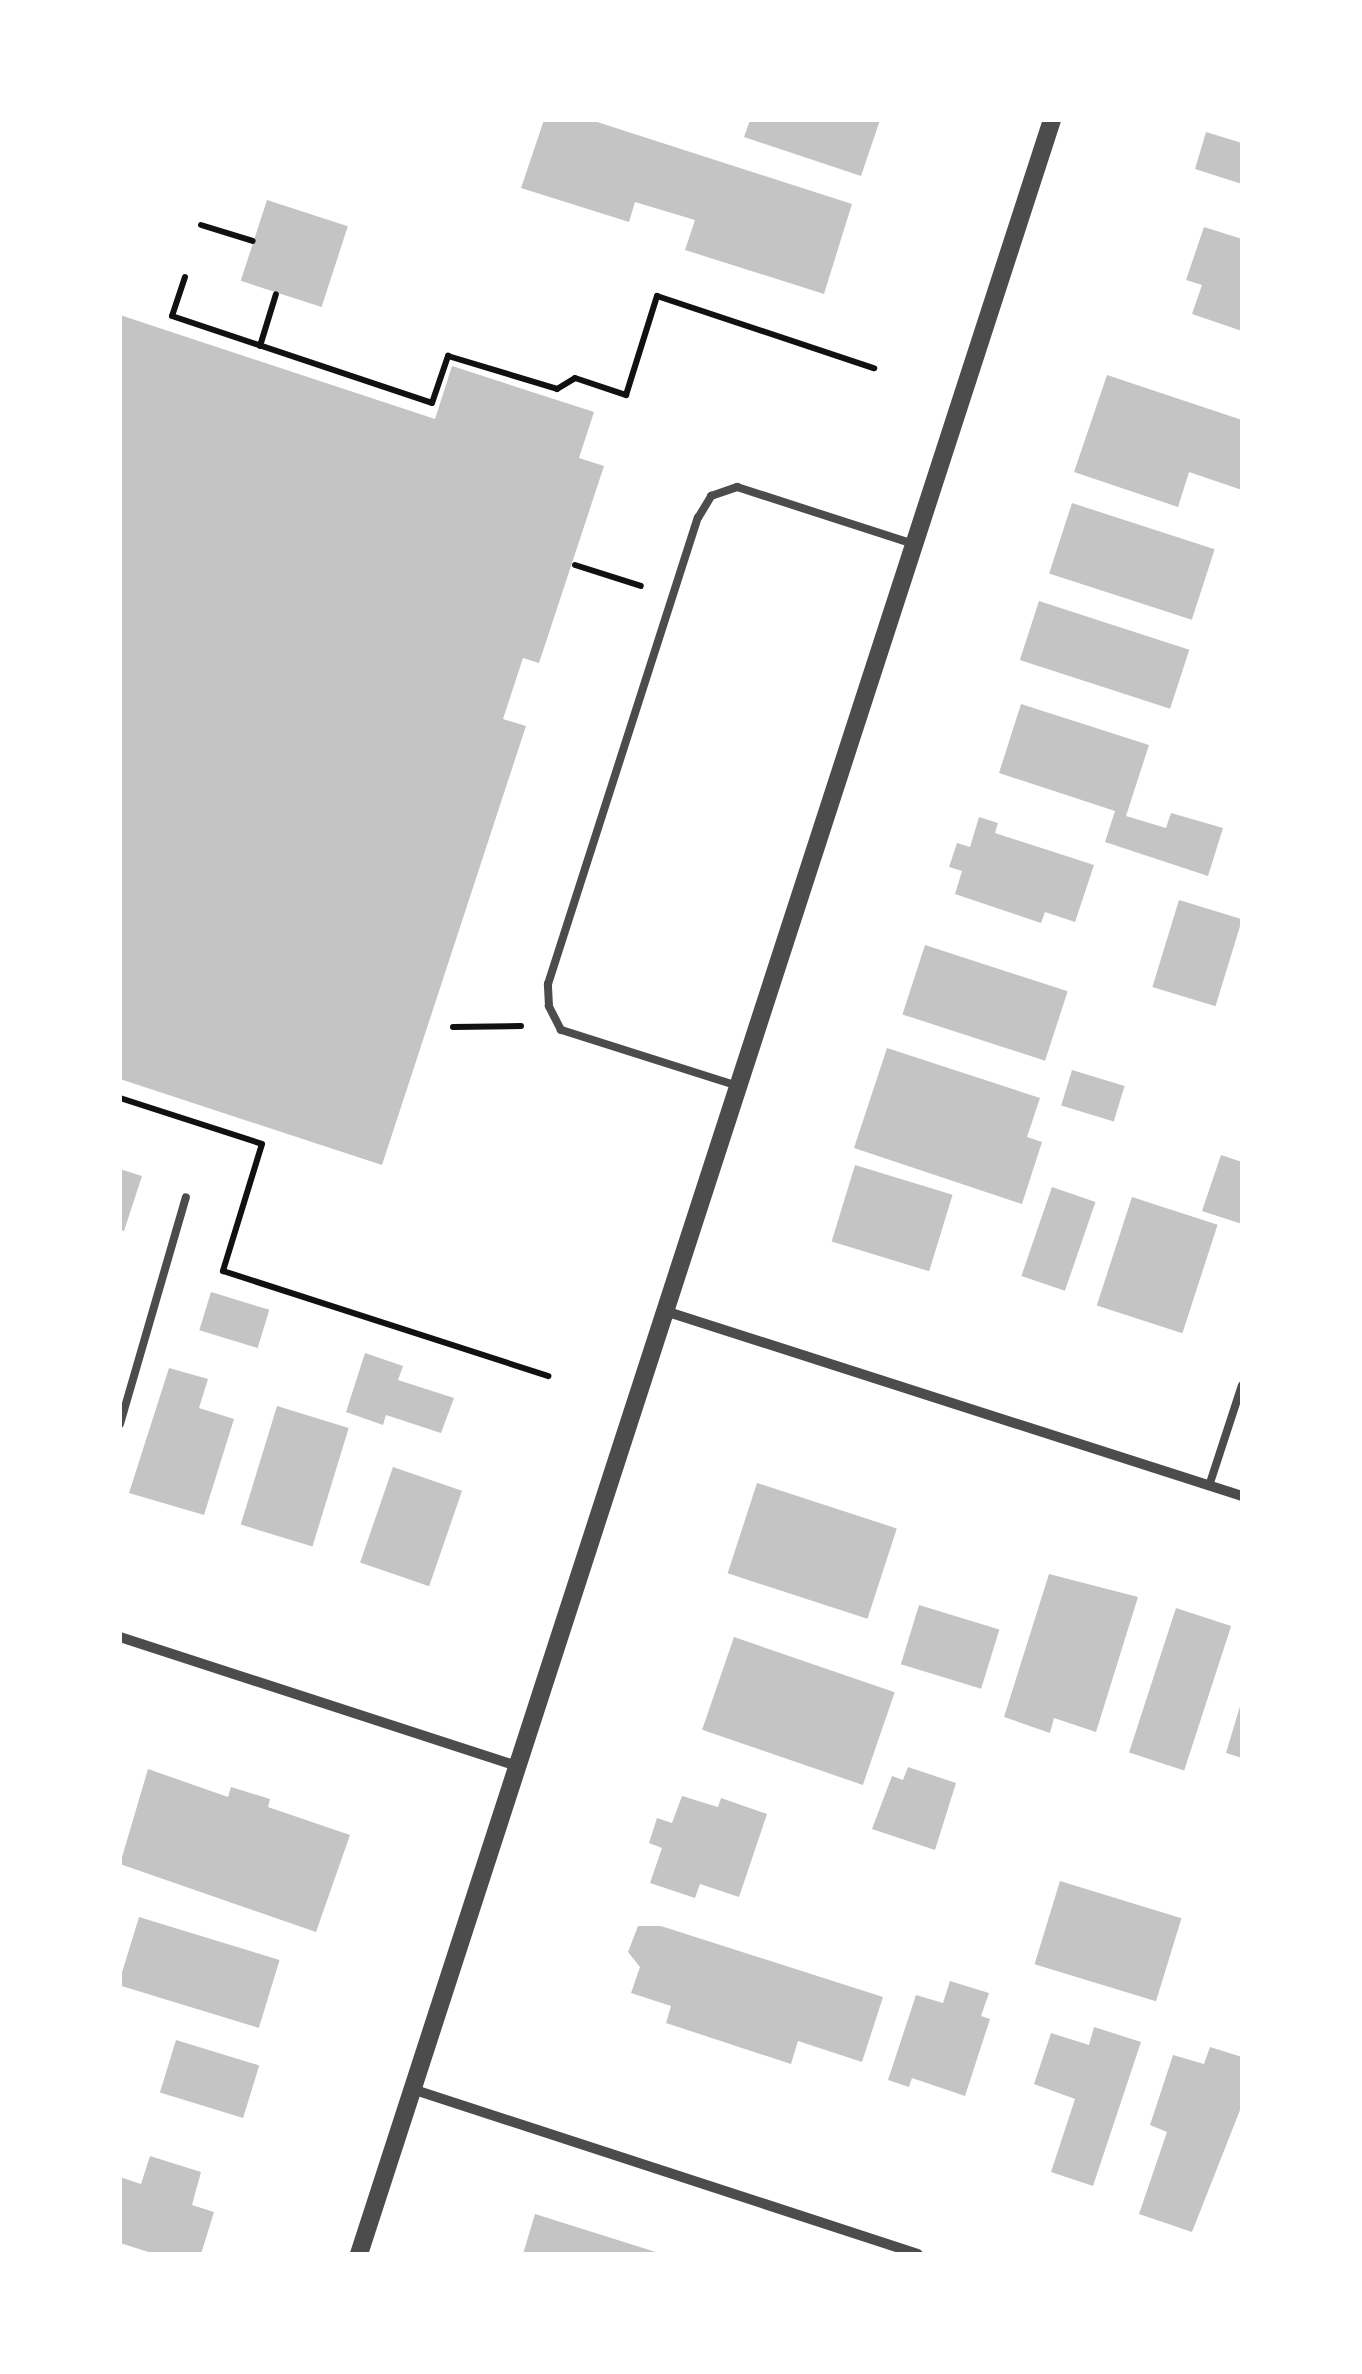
<!DOCTYPE html>
<html>
<head>
<meta charset="utf-8">
<style>
	body { margin:0 }
	#map { position:relative; width:1362px; height:2374px; overflow:hidden; background:#fff; font-family:"DM Sans",sans-serif }
	div>[style] { position:absolute }
	.building>* { inset:0; background:#c4c4c4; transform-origin:0 0 }
	.path>* { height:6px; margin:-3px; padding:0 3px; transform-origin:3px; border-radius:3px; background:#111 }
	.service>* { height:8px; margin:-4px; padding:0 4px; transform-origin:4px; border-radius:4px; background:#4c4c4c }
	.minor>* { height:10px; margin:-5px; padding:0 5px; transform-origin:5px; border-radius:5px; background:#4c4c4c }
	.tertiary>* { height:18px; margin:-9px; padding:0 9px; transform-origin:9px; border-radius:9px; background:#4c4c4c }
	span { translate:-50% -50%; white-space:nowrap; text-align:center; line-height:1.15; -webkit-text-stroke:9px #fff; paint-order:stroke }
	.frame { position:absolute; inset:0; border:122px solid #fff; pointer-events:none }
</style>
</head>
<body>
<div id="map">
	<div class="building">
		<i style="clip-path:polygon(544px 120px,591px 120px,852px 204px,824px 294px,685px 250px,695px 220px,635px 202px,629px 222px,521px 188px)"></i>
		<i style="clip-path:polygon(750px 120px,880px 120px,861px 176px,744px 137px)"></i>
		<i style="clip-path:polygon(1206px 132px,1242px 143px,1242px 184px,1195px 169px)"></i>
		<i style="left:267px;top:200px;width:85px;height:85px;rotate:18deg"></i>
		<i style="clip-path:polygon(1204px 227px,1242px 239px,1242px 331px,1192px 314px,1202px 285px,1186px 280px)"></i>
		<i style="clip-path:polygon(120px 315px,435px 419px,452px 366px,594px 412px,579px 458px,604px 466px,539px 663px,523px 658px,503px 719px,526px 726px,382px 1165px,120px 1079px)"></i>
		<i style="clip-path:polygon(1107px 375px,1242px 420px,1242px 490px,1189px 472px,1178px 507px,1074px 472px)"></i>
		<i style="left:1072px;top:503px;width:150px;height:74px;rotate:18deg"></i>
		<i style="left:1039px;top:601px;width:158px;height:62px;rotate:18deg"></i>
		<i style="clip-path:polygon(1021px 704px,1149px 745px,1126px 816px,1166px 828px,1171px 813px,1223px 828px,1208px 876px,1105px 842px,1115px 811px,999px 773px)"></i>
		<i style="clip-path:polygon(979px 817px,998px 823px,995px 833px,1094px 865px,1075px 922px,1045px 912px,1041px 923px,955px 894px,962px 871px,949px 867px,957px 843px,970px 847px)"></i>
		<i style="left:1179px;top:900px;width:66px;height:91px;rotate:17deg"></i>
		<i style="left:925px;top:945px;width:150px;height:73px;rotate:18deg"></i>
		<i style="clip-path:polygon(887px 1048px,1040px 1098px,1027px 1137px,1042px 1142px,1022px 1204px,854px 1148px)"></i>
		<i style="left:1072px;top:1070px;width:55px;height:37px;rotate:17deg"></i>
		<i style="clip-path:polygon(1221px 1155px,1242px 1162px,1242px 1224px,1202px 1211px)"></i>
		<i style="left:855px;top:1165px;width:102px;height:80px;rotate:17deg"></i>
		<i style="clip-path:polygon(120px 1169px,142px 1176px,124px 1231px,120px 1230px)"></i>
		<i style="left:1052px;top:1187px;width:46px;height:94px;rotate:19deg"></i>
		<i style="left:1132px;top:1197px;width:90px;height:114px;rotate:18deg"></i>
		<i style="left:211px;top:1292px;width:61px;height:40px;rotate:17deg"></i>
		<i style="clip-path:polygon(365px 1353px,403px 1366px,398px 1380px,454px 1398px,441px 1433px,386px 1415px,383px 1425px,346px 1412px)"></i>
		<i style="clip-path:polygon(169px 1368px,208px 1379px,199px 1408px,234px 1419px,204px 1515px,129px 1493px)"></i>
		<i style="left:277px;top:1406px;width:75px;height:124px;rotate:17deg"></i>
		<i style="left:393px;top:1467px;width:73px;height:101px;rotate:19deg"></i>
		<i style="left:757px;top:1483px;width:147px;height:95px;rotate:18deg"></i>
		<i style="clip-path:polygon(1049px 1574px,1138px 1597px,1096px 1732px,1054px 1718px,1050px 1733px,1004px 1717px)"></i>
		<i style="left:919px;top:1605px;width:84px;height:62px;rotate:17deg"></i>
		<i style="left:1176px;top:1608px;width:58px;height:152px;rotate:18deg"></i>
		<i style="left:734px;top:1637px;width:170px;height:98px;rotate:19deg"></i>
		<i style="clip-path:polygon(1241px 1703px,1242px 1703px,1242px 1758px,1226px 1753px)"></i>
		<i style="clip-path:polygon(908px 1767px,956px 1783px,935px 1850px,872px 1829px,892px 1776px,903px 1780px)"></i>
		<i style="clip-path:polygon(148px 1769px,228px 1797px,231px 1787px,270px 1799px,268px 1807px,350px 1835px,316px 1932px,120px 1864px)"></i>
		<i style="clip-path:polygon(682px 1796px,718px 1807px,721px 1798px,767px 1814px,739px 1897px,700px 1884px,695px 1898px,650px 1883px,662px 1848px,649px 1843px,657px 1818px,672px 1823px)"></i>
		<i style="left:1060px;top:1881px;width:127px;height:87px;rotate:17deg"></i>
		<i style="left:139px;top:1917px;width:147px;height:71px;rotate:17deg"></i>
		<i style="clip-path:polygon(638px 1926px,661px 1926px,883px 1997px,862px 2062px,798px 2041px,791px 2064px,666px 2023px,671px 2006px,631px 1993px,640px 1967px,628px 1952px)"></i>
		<i style="clip-path:polygon(950px 1981px,989px 1993px,981px 2016px,990px 2019px,965px 2096px,912px 2078px,909px 2087px,888px 2080px,916px 1995px,943px 2003px)"></i>
		<i style="clip-path:polygon(1094px 2027px,1141px 2042px,1093px 2186px,1051px 2172px,1075px 2099px,1034px 2084px,1051px 2033px,1089px 2045px)"></i>
		<i style="left:176px;top:2040px;width:87px;height:55px;rotate:17deg"></i>
		<i style="clip-path:polygon(1210px 2047px,1242px 2057px,1242px 2105px,1192px 2232px,1139px 2214px,1167px 2132px,1150px 2125px,1173px 2055px,1204px 2064px)"></i>
		<i style="clip-path:polygon(150px 2156px,201px 2172px,192px 2205px,214px 2212px,201px 2254px,155px 2254px,120px 2243px,120px 2177px,141px 2184px)"></i>
		<i style="clip-path:polygon(535px 2214px,659px 2253px,658px 2254px,523px 2254px)"></i>
	</div>
	<div class="path">
		<i style="left:201px;top:225px;width:54px;rotate:17.1deg"></i>
		<i style="left:185px;top:277px;width:41px;rotate:108.4deg"></i>
		<i style="left:172px;top:316px;width:274px;rotate:18.5deg"></i>
		<i style="left:432px;top:403px;width:50px;rotate:-71.2deg"></i>
		<i style="left:448px;top:356px;width:114px;rotate:16.8deg"></i>
		<i style="left:557px;top:389px;width:21px;rotate:-31deg"></i>
		<i style="left:575px;top:378px;width:54px;rotate:18.4deg"></i>
		<i style="left:626px;top:395px;width:104px;rotate:-72.6deg"></i>
		<i style="left:657px;top:296px;width:229px;rotate:18.4deg"></i>
		<i style="left:260px;top:346px;width:54px;rotate:-72.9deg"></i>
		<i style="left:575px;top:565px;width:69px;rotate:17.7deg"></i>
		<i style="left:453px;top:1027px;width:68px;rotate:-0.8deg"></i>
		<i style="left:120px;top:1098px;width:149px;rotate:17.9deg"></i>
		<i style="left:262px;top:1144px;width:133px;rotate:107.1deg"></i>
		<i style="left:223px;top:1271px;width:342px;rotate:17.9deg"></i>
	</div>
	<div class="service">
		<i style="left:738px;top:1086px;width:186px;rotate:-162.4deg"></i>
		<i style="left:561px;top:1030px;width:27px;rotate:-117deg"></i>
		<i style="left:549px;top:1006px;width:22px;rotate:-93deg"></i>
		<i style="left:548px;top:984px;width:490px;rotate:-72.2deg"></i>
		<i style="left:698px;top:518px;width:26px;rotate:-59deg"></i>
		<i style="left:711px;top:496px;width:28px;rotate:-19deg"></i>
		<i style="left:737px;top:487px;width:186px;rotate:17.9deg"></i>
		<i style="left:120px;top:1424px;width:236px;rotate:-73.8deg"></i>
		<i style="left:1209px;top:1486px;width:106px;rotate:-71.9deg"></i>
	</div>
	<div class="minor">
		<i style="left:665px;top:1311px;width:606px;rotate:17.78deg"></i>
		<i style="left:120px;top:1637px;width:417px;rotate:18deg"></i>
		<i style="left:412px;top:2089px;width:532px;rotate:18.06deg"></i>
	</div>
	<div class="tertiary">
		<i style="left:359px;top:2254px;width:2244px;rotate:-72.01deg"></i>
	</div>
	<div class="frame"></div>
</div>
</body>
</html>
